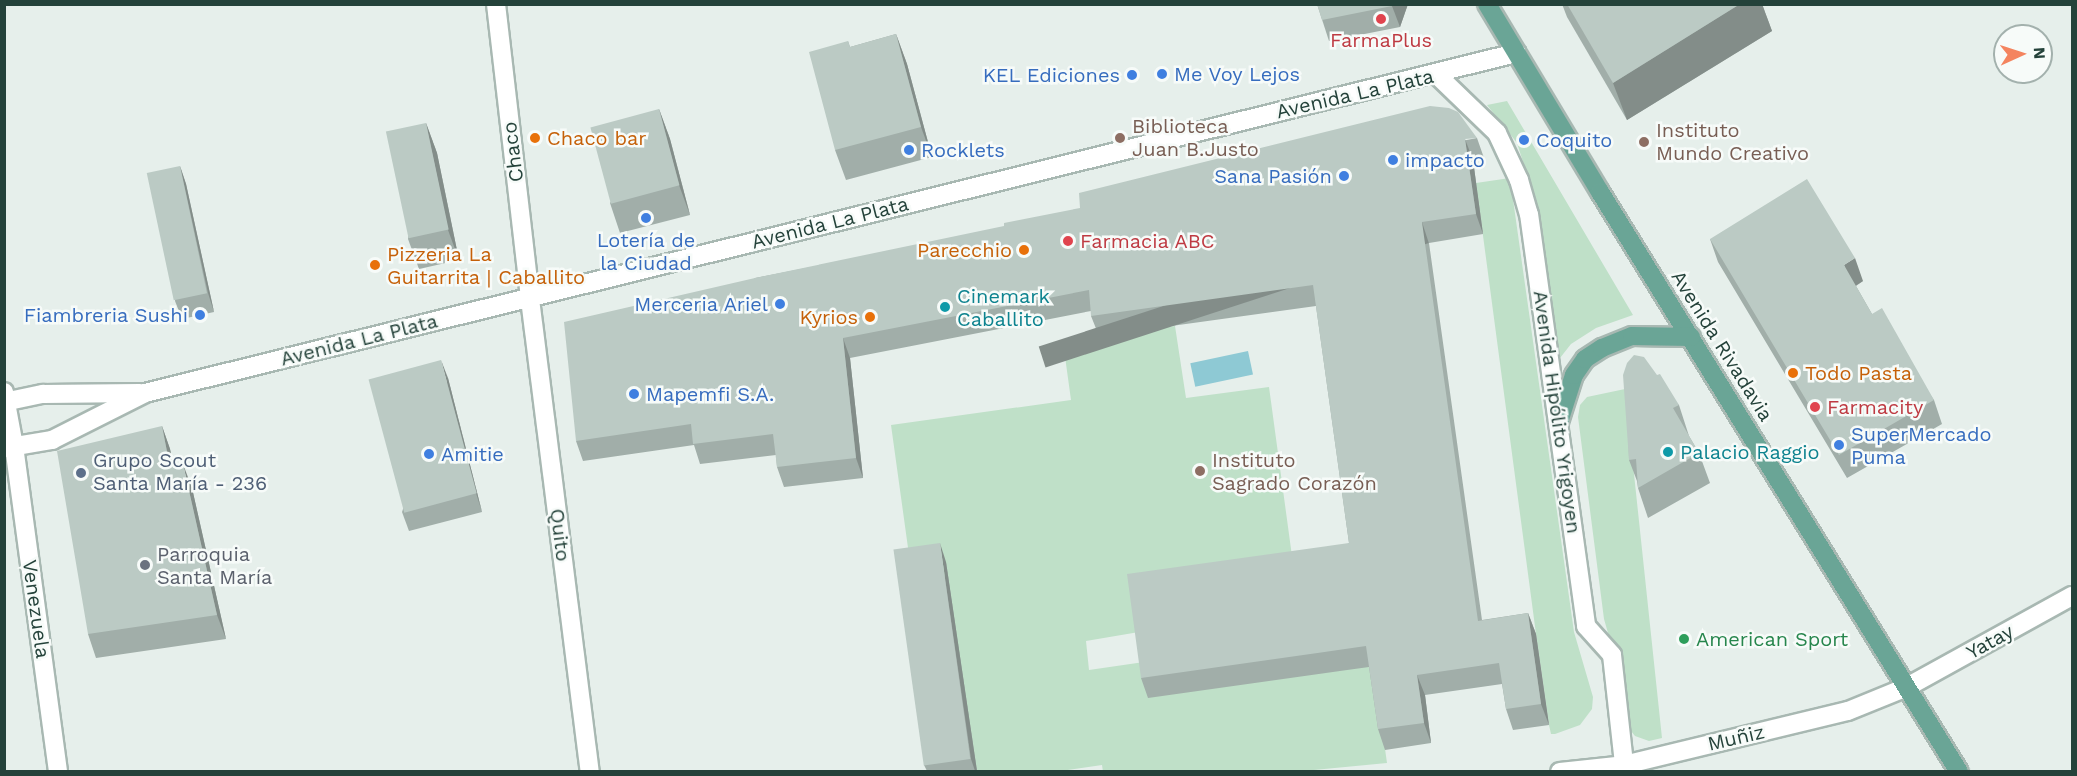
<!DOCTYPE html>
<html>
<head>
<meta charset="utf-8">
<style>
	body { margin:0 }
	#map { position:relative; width:2077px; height:776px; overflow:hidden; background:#e6efeb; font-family:"Work Sans",sans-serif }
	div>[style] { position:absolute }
	.green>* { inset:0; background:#bfe0c8 }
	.water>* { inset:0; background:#8ec9d4; transform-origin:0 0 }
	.roads { filter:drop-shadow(2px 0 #a8b8b2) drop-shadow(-2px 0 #a8b8b2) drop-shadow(0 2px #a8b8b2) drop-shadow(0 -2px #a8b8b2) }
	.street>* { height:18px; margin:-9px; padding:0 9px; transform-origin:9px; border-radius:9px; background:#fff }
	.secondary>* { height:18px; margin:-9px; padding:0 9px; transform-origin:9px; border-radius:9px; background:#fff }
	.primary>* { height:18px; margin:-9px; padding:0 9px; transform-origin:9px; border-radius:9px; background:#6aa596 }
	.wall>* { inset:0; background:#a1aea9 }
	.shaded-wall>* { inset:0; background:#838d89; transform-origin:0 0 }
	.building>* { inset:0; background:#bbcac4; transform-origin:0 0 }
	.dots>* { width:16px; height:16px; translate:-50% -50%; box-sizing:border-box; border:3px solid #f7fbf9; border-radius:50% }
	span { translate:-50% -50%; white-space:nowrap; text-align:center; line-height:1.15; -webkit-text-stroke:5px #f7fbf9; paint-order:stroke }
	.health-label { font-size:20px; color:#be3a42 }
	.left { translate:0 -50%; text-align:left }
	.shop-label { font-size:20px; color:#366cbe }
	.right { translate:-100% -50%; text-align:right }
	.street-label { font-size:20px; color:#24423a }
	.education-label { font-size:20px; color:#785e54 }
	.food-label { font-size:20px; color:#c56008 }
	.culture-label { font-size:20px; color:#0d838f }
	.service-label { font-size:20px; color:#4e5e75 }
	.worship-label { font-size:20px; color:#5b616d }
	.leisure-label { font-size:20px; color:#27864d }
	.frame { position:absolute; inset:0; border:6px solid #24423a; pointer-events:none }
	.north { position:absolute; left:1993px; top:24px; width:60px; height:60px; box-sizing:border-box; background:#f7fbf9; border:2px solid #a3b1ad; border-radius:50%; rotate:87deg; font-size:16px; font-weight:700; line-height:24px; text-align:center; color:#24423a }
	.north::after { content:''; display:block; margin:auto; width:21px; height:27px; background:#f4845f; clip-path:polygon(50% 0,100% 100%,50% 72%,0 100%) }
</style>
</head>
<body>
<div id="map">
	<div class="green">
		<i style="clip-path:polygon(1507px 101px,1633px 315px,1596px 328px,1571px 344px,1560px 358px,1539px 212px,1517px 143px,1487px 105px)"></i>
		<i style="clip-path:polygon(1510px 178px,1574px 632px,1593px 697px,1592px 709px,1580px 725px,1555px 734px,1551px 734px,1549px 725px,1536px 634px,1476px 183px)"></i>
		<i style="clip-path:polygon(1175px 326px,1186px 398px,1269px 387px,1294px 571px,1139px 632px,1086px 641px,1089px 670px,1144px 662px,1394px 664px,1377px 692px,1387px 763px,1293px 772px,1103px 772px,1102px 765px,1054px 772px,977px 771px,909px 555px,891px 425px,1071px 400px,1063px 342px)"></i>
		<i style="clip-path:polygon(1625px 389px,1662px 738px,1649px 741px,1635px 736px,1631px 731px,1622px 656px,1608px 633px,1604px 619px,1578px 417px,1580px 405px,1587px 397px)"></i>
	</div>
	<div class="water">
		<i style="left:1248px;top:351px;width:24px;height:59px;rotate:78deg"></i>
	</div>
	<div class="roads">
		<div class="street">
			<i style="left:496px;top:4px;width:297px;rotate:83.4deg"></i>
			<i style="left:530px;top:299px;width:477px;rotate:82.8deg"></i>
			<i style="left:1560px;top:772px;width:64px;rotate:-6.2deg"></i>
			<i style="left:1624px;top:765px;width:230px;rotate:-13.6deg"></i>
			<i style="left:1848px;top:711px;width:64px;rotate:-22.1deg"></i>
			<i style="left:1907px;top:687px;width:188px;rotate:-28.9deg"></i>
		</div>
		<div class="secondary">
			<i style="left:1436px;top:74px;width:85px;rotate:44deg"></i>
			<i style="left:1497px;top:133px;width:52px;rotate:64.9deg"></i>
			<i style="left:1519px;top:180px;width:35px;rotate:74deg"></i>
			<i style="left:1529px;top:214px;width:416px;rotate:82.1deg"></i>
			<i style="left:1586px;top:626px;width:39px;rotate:48deg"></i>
			<i style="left:1612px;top:655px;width:118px;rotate:83.7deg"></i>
			<i style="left:4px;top:392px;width:55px;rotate:79.5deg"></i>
			<i style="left:14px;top:446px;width:329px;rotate:82.3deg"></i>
			<i style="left:4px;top:402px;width:40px;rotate:-12deg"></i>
			<i style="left:43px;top:394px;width:97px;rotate:-0.6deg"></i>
			<i style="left:4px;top:448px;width:49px;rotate:-9.5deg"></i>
			<i style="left:52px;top:440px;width:104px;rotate:-26.8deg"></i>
			<i style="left:145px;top:393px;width:1413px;rotate:-13.93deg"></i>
		</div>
		<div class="primary">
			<i style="left:1487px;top:4px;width:219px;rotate:59deg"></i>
			<i style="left:1600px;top:192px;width:682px;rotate:58.24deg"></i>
			<i style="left:1559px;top:422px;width:49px;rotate:-72.3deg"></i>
			<i style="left:1574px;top:375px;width:19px;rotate:-55deg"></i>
			<i style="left:1585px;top:359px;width:20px;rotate:-33deg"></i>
			<i style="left:1602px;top:348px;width:32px;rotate:-22deg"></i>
			<i style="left:1632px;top:336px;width:59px;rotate:1deg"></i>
		</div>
	</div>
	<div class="wall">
		<i style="clip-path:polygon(1317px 4px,1408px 4px,1400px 27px,1329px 41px)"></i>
		<i style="clip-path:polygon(1562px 4px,1762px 4px,1772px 31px,1627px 120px,1567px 17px)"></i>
		<i style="clip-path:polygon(896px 34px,907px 64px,932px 157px,846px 180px,835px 150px,848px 41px,850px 47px)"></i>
		<i style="clip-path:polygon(659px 109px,670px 139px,690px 215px,620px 233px,610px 203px)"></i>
		<i style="clip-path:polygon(426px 123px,437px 153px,459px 260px,419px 269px,408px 239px)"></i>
		<i style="clip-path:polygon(1477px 138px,1484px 158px,1473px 160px,1483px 234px,1429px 243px,1482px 620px,1528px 613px,1536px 634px,1549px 725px,1513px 730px,1506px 709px,1502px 684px,1425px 695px,1431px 743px,1385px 750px,1378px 729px,1369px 667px,1148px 698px,1141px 678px,1349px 543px,1316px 306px,1099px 336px,1091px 316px,1091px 311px,850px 358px,863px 478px,784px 487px,777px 467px,776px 455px,700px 464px,694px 445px,583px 461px,576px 441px,755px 278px)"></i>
		<i style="clip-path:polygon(180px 166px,186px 184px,214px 312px,182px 319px,175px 301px)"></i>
		<i style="clip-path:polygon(1710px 239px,1863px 281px,1856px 286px,1872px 314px,1934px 400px,1942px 424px,1847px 478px,1718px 262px)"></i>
		<i style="clip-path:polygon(1627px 363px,1679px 405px,1689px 436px,1699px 453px,1710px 483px,1648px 518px,1638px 488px,1637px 481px,1629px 460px)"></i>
		<i style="clip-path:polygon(448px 378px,482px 512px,409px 531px,402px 512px)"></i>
		<i style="clip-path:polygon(162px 426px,170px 449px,174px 467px,192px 488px,226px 639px,96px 658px,88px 634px)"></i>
		<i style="clip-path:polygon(946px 562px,977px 771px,927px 771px,924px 765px)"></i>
	</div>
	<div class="shaded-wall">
		<i style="clip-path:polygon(1393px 4px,1408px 4px,1400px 27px,1392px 6px)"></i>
		<i style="clip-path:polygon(1740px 4px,1762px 4px,1772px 31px,1627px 120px,1613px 83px)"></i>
		<i style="clip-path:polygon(896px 34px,907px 64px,932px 157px,921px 127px)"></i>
		<i style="clip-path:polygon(659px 109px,670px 139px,690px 215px,679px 185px)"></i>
		<i style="clip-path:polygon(426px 123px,437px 153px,459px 260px,448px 230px)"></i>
		<i style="clip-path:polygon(1465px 139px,1473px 160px,1483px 234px,1476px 214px)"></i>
		<i style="clip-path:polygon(180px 166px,186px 184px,214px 312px,208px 293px)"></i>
		<i style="left:1422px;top:222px;width:22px;height:403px;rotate:72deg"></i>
		<i style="clip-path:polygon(1855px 258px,1863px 281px,1852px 288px,1844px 265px)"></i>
		<i style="clip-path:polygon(843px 338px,850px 358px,863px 478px,856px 458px)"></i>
		<i style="clip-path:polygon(441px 360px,448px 378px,482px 512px,476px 493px)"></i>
		<i style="clip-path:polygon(162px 426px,170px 449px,179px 491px,170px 467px)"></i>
		<i style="clip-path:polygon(183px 464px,192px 488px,226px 639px,217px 615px)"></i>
		<i style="clip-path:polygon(940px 543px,946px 562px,977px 771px,975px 771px,971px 759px)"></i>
		<i style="clip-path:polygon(1528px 613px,1536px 634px,1549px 725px,1541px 704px)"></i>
		<i style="clip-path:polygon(1417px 675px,1425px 695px,1431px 743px,1424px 723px)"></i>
	</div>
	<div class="building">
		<i style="clip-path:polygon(1317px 4px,1393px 4px,1392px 6px,1322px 20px)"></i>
		<i style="clip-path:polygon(1567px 4px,1740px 4px,1613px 83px)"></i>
		<i style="clip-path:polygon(896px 34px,921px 127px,835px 150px,809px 52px,848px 41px,850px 47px)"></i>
		<i style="clip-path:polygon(1430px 106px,1449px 108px,1458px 112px,1477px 138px,1465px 139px,1476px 214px,1422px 222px,1478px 621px,1528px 613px,1541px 704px,1506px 709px,1499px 663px,1417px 675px,1424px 723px,1378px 729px,1366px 646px,1141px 678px,1127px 574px,1349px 543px,1313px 285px,1091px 316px,1089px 290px,843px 338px,856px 458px,777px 467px,773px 434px,693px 444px,691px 424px,576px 441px,564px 322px,755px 278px,1004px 226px,1004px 223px,1080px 208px,1079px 193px)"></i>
		<i style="left:659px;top:109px;width:79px;height:71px;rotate:75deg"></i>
		<i style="left:426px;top:123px;width:109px;height:41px;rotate:78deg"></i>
		<i style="left:180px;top:166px;width:130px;height:34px;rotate:78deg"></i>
		<i style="clip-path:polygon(1807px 179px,1855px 258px,1844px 265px,1872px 314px,1882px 308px,1934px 400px,1839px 455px,1710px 239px)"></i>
		<i style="clip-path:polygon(1634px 355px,1644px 357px,1657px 375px,1660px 374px,1679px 405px,1673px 408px,1699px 453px,1638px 488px,1636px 459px,1629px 460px,1623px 375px,1627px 363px)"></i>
		<i style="left:441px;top:360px;width:138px;height:75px;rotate:75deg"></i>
		<i style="clip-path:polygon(162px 426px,170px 467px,183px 464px,217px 615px,88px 634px,57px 451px)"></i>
		<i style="left:940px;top:543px;width:218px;height:47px;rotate:82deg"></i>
	</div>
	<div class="dots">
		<i style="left:1381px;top:19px;background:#e0444e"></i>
		<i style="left:1162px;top:74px;background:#3f7fe0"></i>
		<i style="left:1132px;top:75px;background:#3f7fe0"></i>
		<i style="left:535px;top:138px;background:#e8710a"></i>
		<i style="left:1120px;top:138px;background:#8d6e63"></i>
		<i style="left:1524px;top:140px;background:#3f7fe0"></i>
		<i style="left:1644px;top:142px;background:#8d6e63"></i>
		<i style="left:909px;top:150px;background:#3f7fe0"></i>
		<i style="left:1393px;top:160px;background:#3f7fe0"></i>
		<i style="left:1344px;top:176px;background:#3f7fe0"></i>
		<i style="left:646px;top:218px;background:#3f7fe0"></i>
		<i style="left:1068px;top:241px;background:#e0444e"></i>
		<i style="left:1024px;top:250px;background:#e8710a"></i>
		<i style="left:375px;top:265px;background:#e8710a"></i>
		<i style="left:780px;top:304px;background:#3f7fe0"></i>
		<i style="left:945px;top:307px;background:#0f9aa8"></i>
		<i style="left:200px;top:315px;background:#3f7fe0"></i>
		<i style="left:870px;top:317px;background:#e8710a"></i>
		<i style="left:1793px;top:373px;background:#e8710a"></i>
		<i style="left:634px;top:394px;background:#3f7fe0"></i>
		<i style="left:1815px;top:407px;background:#e0444e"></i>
		<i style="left:1839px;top:445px;background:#3f7fe0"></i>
		<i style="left:1668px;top:452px;background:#0f9aa8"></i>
		<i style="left:429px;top:454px;background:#3f7fe0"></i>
		<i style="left:1200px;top:471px;background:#8d6e63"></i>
		<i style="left:81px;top:473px;background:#5c6f8a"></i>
		<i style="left:145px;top:565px;background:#6b7280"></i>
		<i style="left:1684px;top:639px;background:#2e9e5b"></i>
	</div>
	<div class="health-label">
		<span style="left:1381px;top:40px">FarmaPlus</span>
		<span class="left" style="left:1080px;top:241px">Farmacia ABC</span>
		<span class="left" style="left:1827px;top:407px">Farmacity</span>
	</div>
	<div class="shop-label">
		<span class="left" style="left:1174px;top:74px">Me Voy Lejos</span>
		<span class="right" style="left:1120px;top:75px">KEL Ediciones</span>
		<span class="left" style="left:1536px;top:140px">Coquito</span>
		<span class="left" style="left:921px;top:150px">Rocklets</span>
		<span class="left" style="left:1405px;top:160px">impacto</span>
		<span class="right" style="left:1332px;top:176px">Sana Pasión</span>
		<span style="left:646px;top:252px">Lotería de<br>la Ciudad</span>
		<span class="right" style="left:768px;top:304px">Merceria Ariel</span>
		<span class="right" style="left:188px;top:315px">Fiambreria Sushi</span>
		<span class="left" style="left:646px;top:394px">Mapemfi S.A.</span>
		<span class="left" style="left:1851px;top:446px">SuperMercado<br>Puma</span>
		<span class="left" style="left:441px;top:454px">Amitie</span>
	</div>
	<div class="street-label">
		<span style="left:1355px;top:94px;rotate:-13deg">Avenida La Plata</span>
		<span style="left:513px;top:152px;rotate:-97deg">Chaco</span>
		<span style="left:830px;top:223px;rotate:-14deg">Avenida La Plata</span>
		<span style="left:359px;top:340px;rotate:-14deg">Avenida La Plata</span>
		<span style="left:1722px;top:346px;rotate:58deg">Avenida Rivadavia</span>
		<span style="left:1557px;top:412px;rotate:82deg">Avenida Hipólito Yrigoyen</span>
		<span style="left:560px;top:535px;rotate:83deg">Quito</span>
		<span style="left:36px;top:609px;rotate:82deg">Venezuela</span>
		<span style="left:1990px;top:642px;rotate:-29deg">Yatay</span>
		<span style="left:1736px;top:738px;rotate:-13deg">Muñiz</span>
	</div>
	<div class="education-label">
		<span class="left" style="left:1132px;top:138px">Biblioteca<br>Juan B.Justo</span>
		<span class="left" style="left:1656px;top:142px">Instituto<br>Mundo Creativo</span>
		<span class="left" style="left:1212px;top:472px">Instituto<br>Sagrado Corazón</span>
	</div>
	<div class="food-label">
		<span class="left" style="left:547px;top:138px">Chaco bar</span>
		<span class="right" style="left:1012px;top:250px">Parecchio</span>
		<span class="left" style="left:387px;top:266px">Pizzeria La<br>Guitarrita | Caballito</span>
		<span class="right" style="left:858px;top:317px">Kyrios</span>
		<span class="left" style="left:1805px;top:373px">Todo Pasta</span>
	</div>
	<div class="culture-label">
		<span class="left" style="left:957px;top:308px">Cinemark<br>Caballito</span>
		<span class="left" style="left:1680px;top:452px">Palacio Raggio</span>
	</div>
	<div class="service-label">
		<span class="left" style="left:93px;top:472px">Grupo Scout<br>Santa María - 236</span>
	</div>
	<div class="worship-label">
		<span class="left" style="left:157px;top:566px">Parroquia<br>Santa María</span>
	</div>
	<div class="leisure-label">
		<span class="left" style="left:1696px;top:639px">American Sport</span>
	</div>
	<div class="frame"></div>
	<div class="north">N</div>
</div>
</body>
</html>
